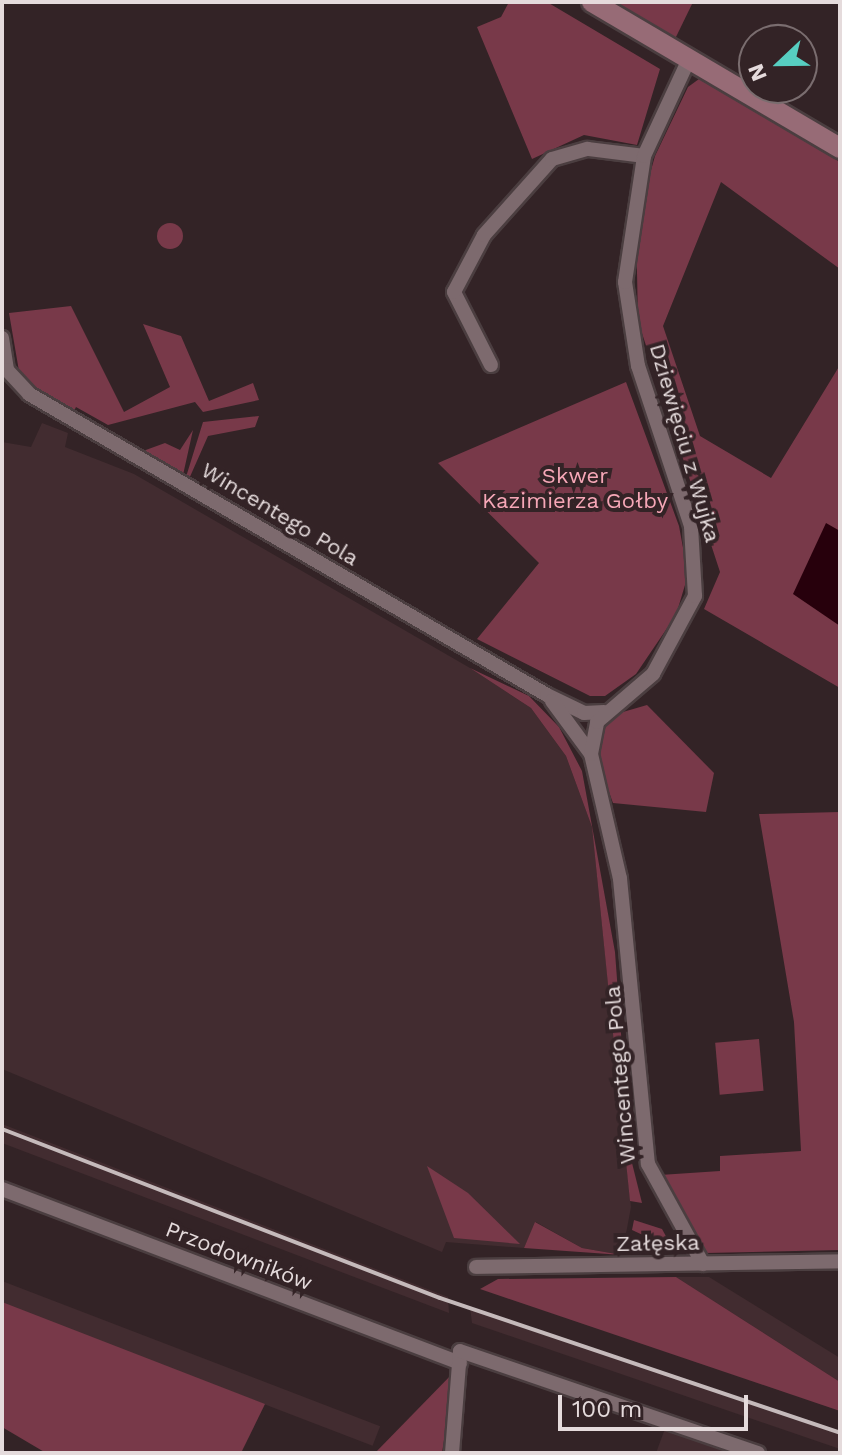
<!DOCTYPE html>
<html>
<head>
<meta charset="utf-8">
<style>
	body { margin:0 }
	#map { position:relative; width:842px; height:1455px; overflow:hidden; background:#332326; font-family:"Work Sans",sans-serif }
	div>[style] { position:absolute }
	.built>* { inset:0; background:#422c30; transform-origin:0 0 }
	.green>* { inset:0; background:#783949; transform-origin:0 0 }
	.round { border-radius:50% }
	.water>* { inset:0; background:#27000c }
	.roads { filter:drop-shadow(2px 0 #4b3e40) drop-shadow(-2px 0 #4b3e40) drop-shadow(0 2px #4b3e40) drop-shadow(0 -2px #4b3e40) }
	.street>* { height:14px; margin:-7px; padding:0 7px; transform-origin:7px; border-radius:7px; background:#7d6a6e }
	.secondary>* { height:20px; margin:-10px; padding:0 10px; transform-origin:10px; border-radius:10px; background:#976b76 }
	.rail>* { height:4px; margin:-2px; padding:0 2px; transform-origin:2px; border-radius:2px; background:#c5babb }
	span { translate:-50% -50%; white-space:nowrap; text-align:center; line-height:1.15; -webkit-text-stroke:8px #332326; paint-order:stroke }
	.street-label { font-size:22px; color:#e5dbdc }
	.park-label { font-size:22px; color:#f6a7b7 }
	.frame { position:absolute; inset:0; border:4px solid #e5dbdc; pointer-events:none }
	.north { position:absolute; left:738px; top:24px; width:80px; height:80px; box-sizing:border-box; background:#332326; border:2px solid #7a6d6f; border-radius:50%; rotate:248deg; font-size:22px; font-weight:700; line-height:32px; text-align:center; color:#e5dbdc }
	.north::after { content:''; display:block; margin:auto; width:28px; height:36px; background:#57cec1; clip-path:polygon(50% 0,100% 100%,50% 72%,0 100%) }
	.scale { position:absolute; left:558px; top:1395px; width:190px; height:36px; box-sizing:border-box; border:4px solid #e5dbdc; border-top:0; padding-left:10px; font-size:24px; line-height:28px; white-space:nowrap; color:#e5dbdc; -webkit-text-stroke:6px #332326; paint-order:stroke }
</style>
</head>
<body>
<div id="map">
	<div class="built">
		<i style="clip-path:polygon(42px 423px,68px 433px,65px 447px,134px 474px,470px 668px,531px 708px,566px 756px,592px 827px,631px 1207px,622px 1255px,582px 1248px,536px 1222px,524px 1248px,446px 1242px,442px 1252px,2px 1069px,2px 442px,31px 447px)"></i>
		<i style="clip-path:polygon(2px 1124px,448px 1297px,449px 1313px,2px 1143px)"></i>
		<i style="clip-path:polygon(676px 1277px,709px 1277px,840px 1358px,840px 1382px)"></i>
		<i style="left:2px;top:1281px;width:405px;height:21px;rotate:21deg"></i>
		<i style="clip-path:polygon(470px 1307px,840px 1431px,840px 1449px,472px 1323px)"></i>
		<i style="clip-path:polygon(666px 1426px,746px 1453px,656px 1453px)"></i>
	</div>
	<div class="green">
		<i style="clip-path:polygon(509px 2px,547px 2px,660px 69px,637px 145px,584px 135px,532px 159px,477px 27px,501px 17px)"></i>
		<i style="clip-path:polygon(607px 2px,693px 2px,675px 39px)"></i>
		<i style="clip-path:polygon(699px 79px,840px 162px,840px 269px,721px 182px,663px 326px,700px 436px,771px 478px,840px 365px,840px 688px,704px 609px,720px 572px,638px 321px,636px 223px,655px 156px,688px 87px)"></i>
		<i class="round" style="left:157px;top:223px;width:26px;height:26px"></i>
		<i style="clip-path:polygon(71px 306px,124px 412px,170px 387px,143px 324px,181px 336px,209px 401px,253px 383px,259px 400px,203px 412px,195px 402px,108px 425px,76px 407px,73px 413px,20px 377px,9px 313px)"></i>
		<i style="clip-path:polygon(626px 382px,679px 526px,688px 575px,676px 615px,636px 674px,605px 696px,590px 696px,477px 639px,539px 563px,438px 463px)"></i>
		<i style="clip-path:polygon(259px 416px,255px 427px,208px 436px,189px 479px,186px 477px,203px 422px)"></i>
		<i style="clip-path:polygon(193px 430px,183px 475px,143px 451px,165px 443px,180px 450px)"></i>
		<i style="clip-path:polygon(470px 668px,529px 696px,559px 727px,582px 771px,615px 952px,630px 1155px,642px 1203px,630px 1201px,592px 827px,566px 756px,531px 708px)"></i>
		<i style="clip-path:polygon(647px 705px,714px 773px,706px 812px,613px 803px,595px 754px,602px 728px,616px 714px)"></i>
		<i style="clip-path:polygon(840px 812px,840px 1250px,706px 1253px,660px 1175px,720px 1171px,720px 1156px,801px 1151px,794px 1022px,759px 814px)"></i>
		<i style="left:759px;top:1039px;width:52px;height:44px;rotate:85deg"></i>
		<i style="clip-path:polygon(427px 1166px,468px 1193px,520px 1244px,454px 1238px)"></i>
		<i style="clip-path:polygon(634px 1220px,662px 1229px,673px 1249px,632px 1230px)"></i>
		<i style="clip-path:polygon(535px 1222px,582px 1248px,622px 1255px,524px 1248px)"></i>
		<i style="clip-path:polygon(676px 1277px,840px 1382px,840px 1411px,480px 1289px,498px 1279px)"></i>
		<i style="clip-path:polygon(2px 1302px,265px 1404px,241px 1453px,46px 1453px,2px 1427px)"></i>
		<i style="clip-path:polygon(455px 1371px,442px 1453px,375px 1453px)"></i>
	</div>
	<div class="water">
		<i style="clip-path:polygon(826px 523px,840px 531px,840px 626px,793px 594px)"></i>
	</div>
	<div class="roads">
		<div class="street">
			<i style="left:2px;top:338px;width:32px;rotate:81deg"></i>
			<i style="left:7px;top:370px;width:33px;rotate:47deg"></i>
			<i style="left:29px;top:394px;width:599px;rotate:30.16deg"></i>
			<i style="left:547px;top:695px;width:41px;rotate:25.9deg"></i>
			<i style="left:584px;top:713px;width:20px;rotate:-3deg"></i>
			<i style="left:491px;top:365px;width:82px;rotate:-116.9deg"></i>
			<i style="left:454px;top:292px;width:64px;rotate:-62.2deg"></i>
			<i style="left:484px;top:235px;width:102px;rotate:-48.2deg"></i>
			<i style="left:552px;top:159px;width:37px;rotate:-16deg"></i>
			<i style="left:588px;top:149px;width:56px;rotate:7.1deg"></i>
			<i style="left:552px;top:701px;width:66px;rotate:53.7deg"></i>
			<i style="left:591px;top:754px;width:128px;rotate:76.9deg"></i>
			<i style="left:620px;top:879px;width:286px;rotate:84.4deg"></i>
			<i style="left:648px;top:1164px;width:114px;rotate:61.2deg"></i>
			<i style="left:591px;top:754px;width:33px;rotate:-79deg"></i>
			<i style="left:597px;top:722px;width:74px;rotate:-40.6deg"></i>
			<i style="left:653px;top:674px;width:89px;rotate:-61.7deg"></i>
			<i style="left:695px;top:596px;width:70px;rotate:-93.3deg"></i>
			<i style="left:691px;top:526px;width:169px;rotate:-108.3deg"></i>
			<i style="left:638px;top:366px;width:85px;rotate:-98.8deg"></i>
			<i style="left:625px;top:282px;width:127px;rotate:-81.4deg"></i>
			<i style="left:644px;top:156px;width:107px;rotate:-65.1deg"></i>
			<i style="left:2px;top:1189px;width:490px;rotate:20.8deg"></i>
			<i style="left:476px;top:1267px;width:364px;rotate:-0.9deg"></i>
			<i style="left:452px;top:1453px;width:102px;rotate:-85.5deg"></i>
			<i style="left:460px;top:1351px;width:315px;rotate:18.9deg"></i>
		</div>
		<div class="secondary">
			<i style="left:592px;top:2px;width:288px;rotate:30.5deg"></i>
		</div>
	</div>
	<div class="rail">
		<i style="left:2px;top:1129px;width:469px;rotate:21.1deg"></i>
		<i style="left:440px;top:1298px;width:422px;rotate:18.6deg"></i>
	</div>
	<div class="street-label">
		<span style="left:685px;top:443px;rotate:74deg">Dziewięciu z Wujka</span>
		<span style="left:280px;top:514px;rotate:31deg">Wincentego Pola</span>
		<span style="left:620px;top:1075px;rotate:-95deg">Wincentego Pola</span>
		<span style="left:658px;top:1243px;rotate:-1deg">Załęska</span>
		<span style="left:239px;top:1256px;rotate:21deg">Przodowników</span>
	</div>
	<div class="park-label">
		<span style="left:575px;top:488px">Skwer<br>Kazimierza Gołby</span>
	</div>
	<div class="frame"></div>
	<div class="north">N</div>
	<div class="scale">100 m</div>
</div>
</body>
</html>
